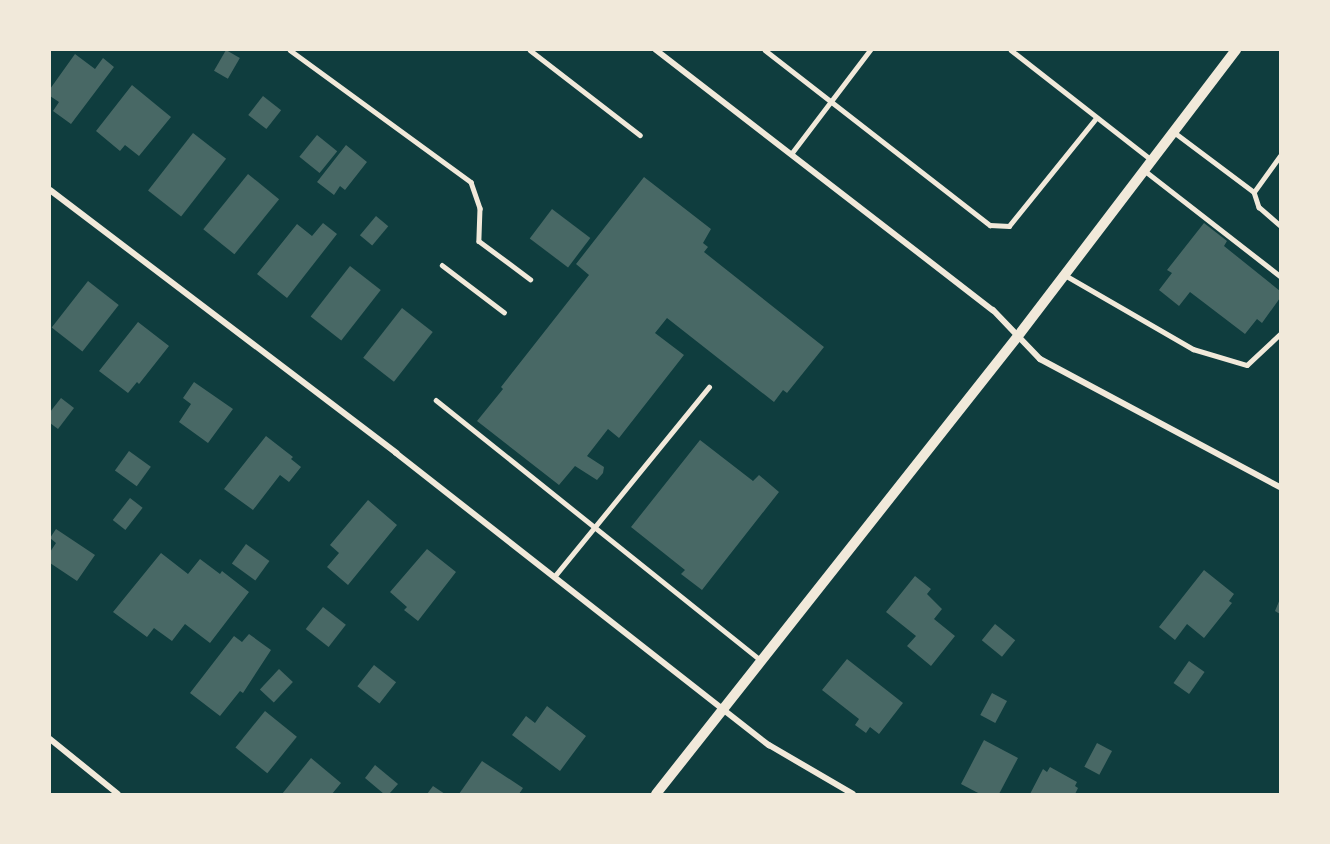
<!DOCTYPE html>
<html>
<head>
<meta charset="utf-8">
<style>
	body { margin:0 }
	#map { position:relative; width:1330px; height:844px; overflow:hidden; background:#0f3d3e; font-family:"Archivo Narrow",sans-serif }
	div>[style] { position:absolute }
	.building>* { inset:0; background:#486865; transform-origin:0 0 }
	.service>* { height:4.5px; margin:-2.25px; padding:0 2.25px; transform-origin:2.25px; border-radius:2.25px; background:#f1e9da }
	.minor>* { height:6px; margin:-3px; padding:0 3px; transform-origin:3px; border-radius:3px; background:#f1e9da }
	.tertiary>* { height:10px; margin:-5px; padding:0 5px; transform-origin:5px; border-radius:5px; background:#f1e9da }
	span { translate:-50% -50%; white-space:nowrap; text-align:center; line-height:1.15; -webkit-text-stroke:5px #f1e9da; paint-order:stroke }
	.frame { position:absolute; inset:0; border:51px solid #f1e9da; pointer-events:none }
</style>
</head>
<body>
<div id="map">
	<div class="building">
		<i style="left:226px;top:50px;width:16px;height:24px;rotate:30deg"></i>
		<i style="clip-path:polygon(75px 54px,95px 69px,103px 58px,114px 67px,71px 124px,53px 111px,59px 102px,50px 96px,50px 89px)"></i>
		<i style="clip-path:polygon(132px 85px,171px 117px,139px 156px,125px 145px,120px 151px,96px 131px)"></i>
		<i style="left:263px;top:96px;width:23px;height:24px;rotate:38deg"></i>
		<i style="left:193px;top:133px;width:42px;height:73px;rotate:38deg"></i>
		<i style="left:317px;top:135px;width:26px;height:28px;rotate:39deg"></i>
		<i style="clip-path:polygon(346px 145px,367px 162px,345px 190px,340px 186px,334px 195px,317px 182px)"></i>
		<i style="left:248px;top:174px;width:40px;height:71px;rotate:39deg"></i>
		<i style="clip-path:polygon(644px 177px,711px 229px,703px 243px,708px 247px,704px 252px,824px 347px,787px 393px,783px 390px,774px 402px,667px 318px,655px 333px,684px 355px,619px 438px,608px 429px,587px 456px,604px 467px,603px 473px,597px 480px,575px 466px,559px 485px,477px 421px,503px 389px,501px 387px,589px 275px,576px 264px)"></i>
		<i style="left:552px;top:209px;width:48px;height:37px;rotate:37deg"></i>
		<i style="left:376px;top:216px;width:16px;height:25px;rotate:40deg"></i>
		<i style="clip-path:polygon(323px 223px,337px 234px,287px 298px,257px 274px,297px 224px,312px 236px)"></i>
		<i style="clip-path:polygon(1204px 223px,1227px 241px,1224px 246px,1280px 291px,1280px 298px,1262px 323px,1257px 319px,1245px 334px,1190px 292px,1179px 306px,1159px 290px,1172px 273px,1167px 270px)"></i>
		<i style="left:350px;top:266px;width:39px;height:64px;rotate:38deg"></i>
		<i style="left:88px;top:281px;width:39px;height:59px;rotate:38deg"></i>
		<i style="left:402px;top:308px;width:39px;height:63px;rotate:38deg"></i>
		<i style="clip-path:polygon(138px 322px,169px 346px,139px 384px,137px 382px,128px 393px,99px 371px)"></i>
		<i style="clip-path:polygon(194px 382px,233px 409px,208px 443px,179px 422px,191px 404px,183px 398px)"></i>
		<i style="clip-path:polygon(61px 398px,74px 408px,58px 429px,50px 423px,50px 412px)"></i>
		<i style="clip-path:polygon(266px 436px,293px 457px,291px 459px,301px 467px,289px 482px,280px 475px,253px 510px,224px 489px)"></i>
		<i style="clip-path:polygon(700px 440px,753px 481px,759px 475px,779px 492px,702px 590px,681px 574px,685px 570px,631px 527px)"></i>
		<i style="left:129px;top:451px;width:27px;height:24px;rotate:36deg"></i>
		<i style="left:130px;top:498px;width:16px;height:28px;rotate:38deg"></i>
		<i style="clip-path:polygon(368px 500px,397px 525px,348px 585px,327px 567px,339px 553px,330px 545px)"></i>
		<i style="clip-path:polygon(56px 529px,95px 555px,77px 581px,50px 563px,50px 552px,56px 543px,50px 538px)"></i>
		<i style="left:246px;top:544px;width:29px;height:24px;rotate:36deg"></i>
		<i style="clip-path:polygon(427px 549px,456px 572px,418px 621px,404px 610px,407px 607px,390px 592px)"></i>
		<i style="clip-path:polygon(161px 553px,188px 574px,200px 559px,220px 574px,222px 571px,249px 592px,210px 643px,185px 624px,172px 641px,154px 628px,147px 637px,113px 612px)"></i>
		<i style="clip-path:polygon(1204px 570px,1234px 594px,1229px 601px,1232px 603px,1204px 638px,1187px 624px,1175px 640px,1159px 627px)"></i>
		<i style="clip-path:polygon(915px 576px,931px 589px,927px 594px,942px 609px,934px 619px,955px 636px,931px 666px,907px 646px,916px 636px,886px 612px)"></i>
		<i style="clip-path:polygon(1280px 599px,1280px 614px,1275px 611px)"></i>
		<i style="left:323px;top:607px;width:29px;height:28px;rotate:38deg"></i>
		<i style="left:995px;top:624px;width:26px;height:21px;rotate:39deg"></i>
		<i style="clip-path:polygon(249px 634px,271px 650px,243px 693px,240px 691px,220px 716px,190px 693px,234px 636px,242px 642px)"></i>
		<i style="clip-path:polygon(847px 659px,903px 703px,879px 734px,870px 727px,866px 733px,855px 725px,859px 719px,822px 690px)"></i>
		<i style="left:1189px;top:661px;width:19px;height:27px;rotate:35deg"></i>
		<i style="left:374px;top:665px;width:28px;height:27px;rotate:38deg"></i>
		<i style="left:279px;top:669px;width:19px;height:28px;rotate:43deg"></i>
		<i style="left:992px;top:693px;width:17px;height:25px;rotate:28deg"></i>
		<i style="clip-path:polygon(547px 706px,586px 736px,560px 771px,512px 735px,526px 716px,535px 723px)"></i>
		<i style="left:265px;top:711px;width:41px;height:47px;rotate:39deg"></i>
		<i style="clip-path:polygon(984px 740px,1018px 758px,999px 794px,980px 794px,961px 784px)"></i>
		<i style="left:1097px;top:743px;width:17px;height:27px;rotate:28deg"></i>
		<i style="clip-path:polygon(311px 758px,341px 783px,332px 794px,282px 794px)"></i>
		<i style="clip-path:polygon(482px 761px,523px 788px,519px 794px,459px 794px)"></i>
		<i style="clip-path:polygon(375px 765px,398px 784px,389px 794px,384px 794px,365px 778px)"></i>
		<i style="clip-path:polygon(1050px 767px,1077px 782px,1075px 786px,1078px 788px,1075px 794px,1030px 794px,1043px 769px,1047px 772px)"></i>
		<i style="clip-path:polygon(433px 786px,445px 794px,427px 794px)"></i>
	</div>
	<div class="service">
		<i style="left:290px;top:50px;width:224px;rotate:36.1deg"></i>
		<i style="left:471px;top:182px;width:28px;rotate:71deg"></i>
		<i style="left:480px;top:208px;width:33px;rotate:92deg"></i>
		<i style="left:479px;top:241px;width:64px;rotate:36.7deg"></i>
		<i style="left:530px;top:50px;width:139px;rotate:37.7deg"></i>
		<i style="left:765px;top:50px;width:285px;rotate:37.9deg"></i>
		<i style="left:990px;top:225px;width:19px;rotate:3deg"></i>
		<i style="left:1009px;top:226px;width:139px;rotate:-51.1deg"></i>
		<i style="left:1011px;top:50px;width:179px;rotate:38deg"></i>
		<i style="left:1174px;top:132px;width:100px;rotate:36.9deg"></i>
		<i style="left:1254px;top:192px;width:44px;rotate:-54.2deg"></i>
		<i style="left:791px;top:154px;width:131px;rotate:-52.8deg"></i>
		<i style="left:1144px;top:170px;width:172px;rotate:37.9deg"></i>
		<i style="left:1254px;top:192px;width:16px;rotate:72deg"></i>
		<i style="left:1259px;top:207px;width:28px;rotate:41deg"></i>
		<i style="left:442px;top:265px;width:78px;rotate:37.2deg"></i>
		<i style="left:1065px;top:275px;width:148px;rotate:30deg"></i>
		<i style="left:1193px;top:349px;width:56px;rotate:16.5deg"></i>
		<i style="left:1247px;top:365px;width:45px;rotate:-43.2deg"></i>
		<i style="left:436px;top:400px;width:418px;rotate:38.7deg"></i>
		<i style="left:554px;top:577px;width:245px;rotate:-50.8deg"></i>
	</div>
	<div class="minor">
		<i style="left:656px;top:50px;width:426px;rotate:37.7deg"></i>
		<i style="left:993px;top:310px;width:68px;rotate:46.2deg"></i>
		<i style="left:1040px;top:359px;width:272px;rotate:28.1deg"></i>
		<i style="left:50px;top:190px;width:435px;rotate:37.2deg"></i>
		<i style="left:396px;top:453px;width:474px;rotate:38.1deg"></i>
		<i style="left:769px;top:745px;width:97px;rotate:30.3deg"></i>
		<i style="left:50px;top:739px;width:87px;rotate:39deg"></i>
	</div>
	<div class="tertiary">
		<i style="left:656px;top:794px;width:584px;rotate:-51.68deg"></i>
		<i style="left:1018px;top:336px;width:360px;rotate:-52.7deg"></i>
	</div>
	<div class="frame"></div>
</div>
</body>
</html>
